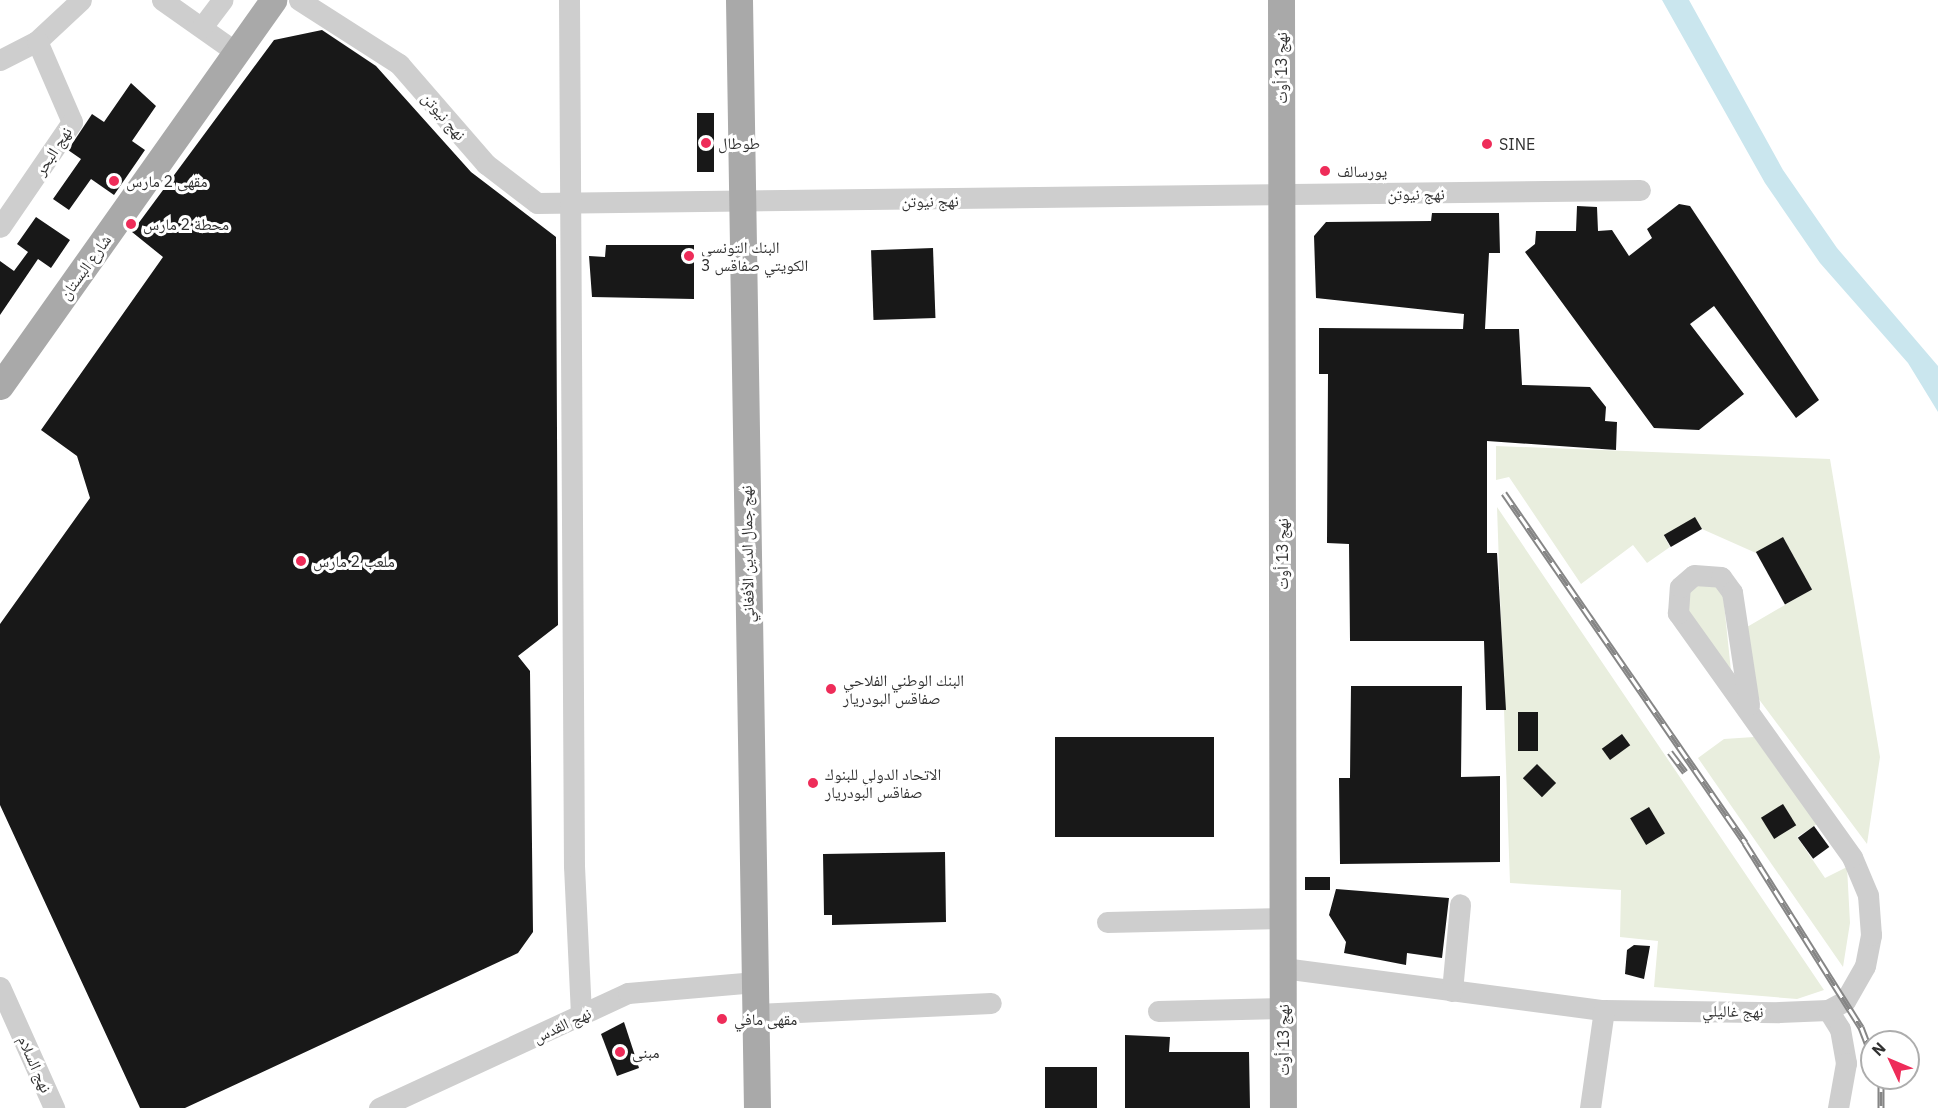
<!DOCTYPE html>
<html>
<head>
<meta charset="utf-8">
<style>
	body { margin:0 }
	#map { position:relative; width:1938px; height:1108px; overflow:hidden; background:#fff; font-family:"IBM Plex Sans","Noto Naskh Arabic",sans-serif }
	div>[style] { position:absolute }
	.green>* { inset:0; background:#e9eede }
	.water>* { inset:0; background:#cae6ee }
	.building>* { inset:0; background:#181818; transform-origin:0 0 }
	.minor>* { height:21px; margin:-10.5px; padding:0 10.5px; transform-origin:10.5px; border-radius:10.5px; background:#cecece }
	.major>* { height:27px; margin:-13.5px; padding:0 13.5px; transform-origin:13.5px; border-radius:13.5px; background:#a9a9a9 }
	.rail>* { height:7px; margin-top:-3.5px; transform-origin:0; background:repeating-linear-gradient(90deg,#fff 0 14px,#868686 0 28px); box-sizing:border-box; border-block:2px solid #868686 }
	.dots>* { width:16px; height:16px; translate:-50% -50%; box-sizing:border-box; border:3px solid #fff; border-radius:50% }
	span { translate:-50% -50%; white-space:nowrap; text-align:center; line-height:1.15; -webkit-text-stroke:6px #fff; paint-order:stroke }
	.street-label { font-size:16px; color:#313131 }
	.poi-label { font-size:16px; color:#313131 }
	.left { translate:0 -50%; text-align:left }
	.north { position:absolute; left:1860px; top:1030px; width:60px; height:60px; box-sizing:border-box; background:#fff; border:2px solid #adadad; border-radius:50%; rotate:314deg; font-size:16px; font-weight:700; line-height:24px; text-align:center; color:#313131 }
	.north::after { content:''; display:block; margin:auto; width:21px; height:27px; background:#ee2c59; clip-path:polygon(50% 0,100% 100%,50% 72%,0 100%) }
</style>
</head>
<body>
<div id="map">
	<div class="green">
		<i style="clip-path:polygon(1496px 446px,1830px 459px,1880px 757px,1867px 844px,1758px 698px,1747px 627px,1812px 589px,1783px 538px,1756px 553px,1702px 529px,1695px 518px,1664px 536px,1670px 547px,1647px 563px,1633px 545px,1581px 584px,1509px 477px,1496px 480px)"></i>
		<i style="clip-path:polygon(1497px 507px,1824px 990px,1797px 999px,1654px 987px,1658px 941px,1620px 937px,1621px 890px,1510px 883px)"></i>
		<i style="clip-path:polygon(1698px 585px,1715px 586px,1723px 594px,1731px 671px,1687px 611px,1689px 593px)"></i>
		<i style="clip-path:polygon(1754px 737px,1817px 824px,1797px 837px,1825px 878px,1847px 867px,1850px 923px,1843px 967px,1698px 758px,1724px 739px)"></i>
	</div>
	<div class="water">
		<i style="clip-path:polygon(1662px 0,1689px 0,1783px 170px,1837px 248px,1938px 366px,1938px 412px,1908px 363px,1820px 263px,1765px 183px)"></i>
	</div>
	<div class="building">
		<i style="clip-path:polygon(322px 30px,376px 66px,471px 172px,556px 237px,558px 625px,518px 656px,530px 671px,533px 932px,518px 953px,185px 1108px,140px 1108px,0 805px,0 624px,90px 498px,77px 456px,41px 430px,163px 257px,132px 232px,274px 40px)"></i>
		<i style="clip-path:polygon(131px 83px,156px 106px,132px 141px,145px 150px,114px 195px,91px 179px,69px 210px,53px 199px,81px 159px,68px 150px,92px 114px,104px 122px)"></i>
		<i style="left:697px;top:113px;width:17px;height:59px"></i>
		<i style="clip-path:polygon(1679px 204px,1690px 206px,1819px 400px,1796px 418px,1714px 306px,1690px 324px,1744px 394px,1699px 430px,1654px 428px,1525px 252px,1535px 244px,1536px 231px,1576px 231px,1577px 206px,1597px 207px,1598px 231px,1612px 230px,1629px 256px,1652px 238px,1647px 229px)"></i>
		<i style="clip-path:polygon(1432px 213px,1499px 213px,1500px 253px,1489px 253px,1485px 329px,1519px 329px,1522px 385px,1590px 387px,1606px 407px,1605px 421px,1617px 422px,1616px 450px,1487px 441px,1487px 553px,1497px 553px,1506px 710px,1486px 710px,1484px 641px,1350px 641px,1349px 544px,1327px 543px,1328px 374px,1319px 374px,1319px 328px,1463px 329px,1464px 314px,1316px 298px,1314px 236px,1326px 222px,1431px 221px)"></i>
		<i style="clip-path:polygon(36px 217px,70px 240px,51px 268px,38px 259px,0 315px,0 261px,14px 271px,28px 252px,17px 244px)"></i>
		<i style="clip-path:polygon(606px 245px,694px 245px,694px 299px,592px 297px,589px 256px,605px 257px)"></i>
		<i style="left:933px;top:248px;width:70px;height:62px;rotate:88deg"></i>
		<i style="left:1695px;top:517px;width:14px;height:36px;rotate:60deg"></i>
		<i style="left:1783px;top:537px;width:60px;height:31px;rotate:61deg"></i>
		<i style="clip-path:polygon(1351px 686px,1462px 686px,1461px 777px,1500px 776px,1500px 862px,1340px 864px,1339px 778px,1350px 778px)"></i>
		<i style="left:1518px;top:712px;width:20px;height:39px"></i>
		<i style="left:1622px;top:734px;width:14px;height:25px;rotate:54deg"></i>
		<i style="left:1055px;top:737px;width:159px;height:100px"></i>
		<i style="left:1537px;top:764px;width:27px;height:20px;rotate:45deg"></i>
		<i style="left:1783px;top:804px;width:25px;height:26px;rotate:58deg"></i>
		<i style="left:1649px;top:807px;width:31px;height:22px;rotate:59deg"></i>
		<i style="left:1814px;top:826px;width:26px;height:20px;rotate:54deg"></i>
		<i style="clip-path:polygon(945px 852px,946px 922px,832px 925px,832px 915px,824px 915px,823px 854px)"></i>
		<i style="left:1305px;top:877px;width:25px;height:13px"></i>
		<i style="clip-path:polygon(1336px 889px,1449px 898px,1442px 958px,1407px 953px,1406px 965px,1344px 953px,1346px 942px,1329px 915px)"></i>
		<i style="clip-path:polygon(1634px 945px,1650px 946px,1644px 979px,1625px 974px,1627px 950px)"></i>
		<i style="clip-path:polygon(624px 1022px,639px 1068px,617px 1076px,601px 1034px)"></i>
		<i style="clip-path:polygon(1125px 1035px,1170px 1037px,1169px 1052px,1249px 1052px,1250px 1108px,1125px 1108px)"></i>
		<i style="left:1045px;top:1067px;width:52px;height:41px"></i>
	</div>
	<div class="minor">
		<i style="left:162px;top:0;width:92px;rotate:35.2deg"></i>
		<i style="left:299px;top:0;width:119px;rotate:32.6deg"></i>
		<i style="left:399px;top:64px;width:133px;rotate:49deg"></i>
		<i style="left:486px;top:164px;width:64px;rotate:37.4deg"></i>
		<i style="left:537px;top:203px;width:1103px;rotate:-0.68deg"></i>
		<i style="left:569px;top:0;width:866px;rotate:89.67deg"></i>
		<i style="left:574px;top:866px;width:150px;rotate:87.3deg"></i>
		<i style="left:202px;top:27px;width:34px;rotate:-53deg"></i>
		<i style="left:37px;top:41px;width:60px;rotate:-43deg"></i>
		<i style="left:0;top:60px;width:42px;rotate:-27.2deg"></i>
		<i style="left:37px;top:41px;width:88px;rotate:66.6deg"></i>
		<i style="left:72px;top:122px;width:127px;rotate:124.4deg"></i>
		<i style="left:1107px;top:922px;width:175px;rotate:-1.3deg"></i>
		<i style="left:1283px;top:968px;width:324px;rotate:7.5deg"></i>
		<i style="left:1604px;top:1010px;width:175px;rotate:0.7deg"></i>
		<i style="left:1779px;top:1012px;width:49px;rotate:-2.3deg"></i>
		<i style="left:1828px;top:1010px;width:19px;rotate:-28deg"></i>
		<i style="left:1845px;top:1001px;width:40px;rotate:-60.3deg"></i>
		<i style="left:1865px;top:966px;width:32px;rotate:-79deg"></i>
		<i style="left:1871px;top:935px;width:40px;rotate:-94.3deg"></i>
		<i style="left:1868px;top:895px;width:41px;rotate:-112.8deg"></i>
		<i style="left:1852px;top:857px;width:300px;rotate:-125.5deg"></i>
		<i style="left:1678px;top:613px;width:26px;rotate:-86deg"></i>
		<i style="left:1680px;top:587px;width:18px;rotate:-41deg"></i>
		<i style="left:1694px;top:575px;width:27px;rotate:4deg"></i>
		<i style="left:1721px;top:577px;width:19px;rotate:54deg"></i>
		<i style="left:1732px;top:592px;width:114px;rotate:81.4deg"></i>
		<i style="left:0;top:987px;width:133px;rotate:65.9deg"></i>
		<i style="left:1452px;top:991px;width:87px;rotate:-84.7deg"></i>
		<i style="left:1828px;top:1010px;width:22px;rotate:58deg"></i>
		<i style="left:1840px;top:1029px;width:35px;rotate:80deg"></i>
		<i style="left:1846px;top:1063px;width:46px;rotate:100.1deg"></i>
		<i style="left:1158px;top:1011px;width:125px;rotate:-1.4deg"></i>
		<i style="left:756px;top:1014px;width:235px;rotate:-2.7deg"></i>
		<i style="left:379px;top:1108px;width:274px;rotate:-24.8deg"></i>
		<i style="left:628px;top:993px;width:128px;rotate:-4.9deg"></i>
		<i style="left:1590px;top:1108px;width:99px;rotate:-81.9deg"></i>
	</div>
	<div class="major">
		<i style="left:739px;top:0;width:1108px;rotate:89.07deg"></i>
		<i style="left:1281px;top:0;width:1108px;rotate:89.9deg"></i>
		<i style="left:0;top:386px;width:473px;rotate:-54.7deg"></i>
	</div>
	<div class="rail">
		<i style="left:1504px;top:493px;width:425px;rotate:55.4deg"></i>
		<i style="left:1745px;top:843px;width:218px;rotate:57.8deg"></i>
		<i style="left:1861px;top:1027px;width:31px;rotate:69deg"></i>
		<i style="left:1670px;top:752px;width:25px;rotate:53deg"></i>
		<i style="left:1881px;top:1078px;width:30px;rotate:90deg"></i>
	</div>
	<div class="dots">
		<i style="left:706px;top:143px;background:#ee2c59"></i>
		<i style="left:1487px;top:144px;background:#ee2c59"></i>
		<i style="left:1325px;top:171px;background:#ee2c59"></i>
		<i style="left:114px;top:181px;background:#ee2c59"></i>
		<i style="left:131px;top:224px;background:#ee2c59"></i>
		<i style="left:689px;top:256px;background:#ee2c59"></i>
		<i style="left:301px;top:561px;background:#ee2c59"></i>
		<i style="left:831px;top:689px;background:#ee2c59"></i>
		<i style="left:813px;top:783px;background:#ee2c59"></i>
		<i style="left:722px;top:1019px;background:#ee2c59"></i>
		<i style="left:620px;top:1052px;background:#ee2c59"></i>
	</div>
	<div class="street-label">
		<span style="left:1281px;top:68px;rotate:-90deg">نهج 13 أوت</span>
		<span style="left:444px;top:116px;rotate:49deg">نهج نيوتن</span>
		<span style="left:53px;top:151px;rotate:-57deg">نهج البحر</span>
		<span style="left:1416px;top:194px;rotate:-1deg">نهج نيوتن</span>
		<span style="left:930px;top:201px;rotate:-1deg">نهج نيوتن</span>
		<span style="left:85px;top:267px;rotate:-54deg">شارع البستان</span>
		<span style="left:747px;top:554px;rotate:-91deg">نهج جمال الدين الأفغاني</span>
		<span style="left:1282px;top:554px;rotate:-90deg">نهج 13 أوت</span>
		<span style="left:1733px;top:1011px;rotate:1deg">نهج غاليلي</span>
		<span style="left:562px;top:1025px;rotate:-25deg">نهج القدس</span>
		<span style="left:1283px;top:1040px;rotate:-90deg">نهج 13 أوت</span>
		<span style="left:35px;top:1064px;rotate:66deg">نهج السلام</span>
	</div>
	<div class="poi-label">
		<span class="left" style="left:718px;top:143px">طوطال</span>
		<span class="left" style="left:1499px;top:144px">SINE</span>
		<span class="left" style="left:1337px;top:171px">يورسالف</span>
		<span class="left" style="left:126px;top:181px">مقهى 2 مارس</span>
		<span class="left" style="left:143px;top:224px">محطة 2 مارس</span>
		<span class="left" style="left:701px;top:256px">البنك التونسي<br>الكويتي صفاقس 3</span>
		<span class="left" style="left:313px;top:561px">ملعب 2 مارس</span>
		<span class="left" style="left:843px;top:689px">البنك الوطني الفلاحي<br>صفاقس البودريار</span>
		<span class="left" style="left:825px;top:783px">الاتحاد الدولي للبنوك<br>صفاقس البودريار</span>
		<span class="left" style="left:734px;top:1019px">مقهى مافي</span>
		<span class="left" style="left:632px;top:1052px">مبنى</span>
	</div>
	<div class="north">N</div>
</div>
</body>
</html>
